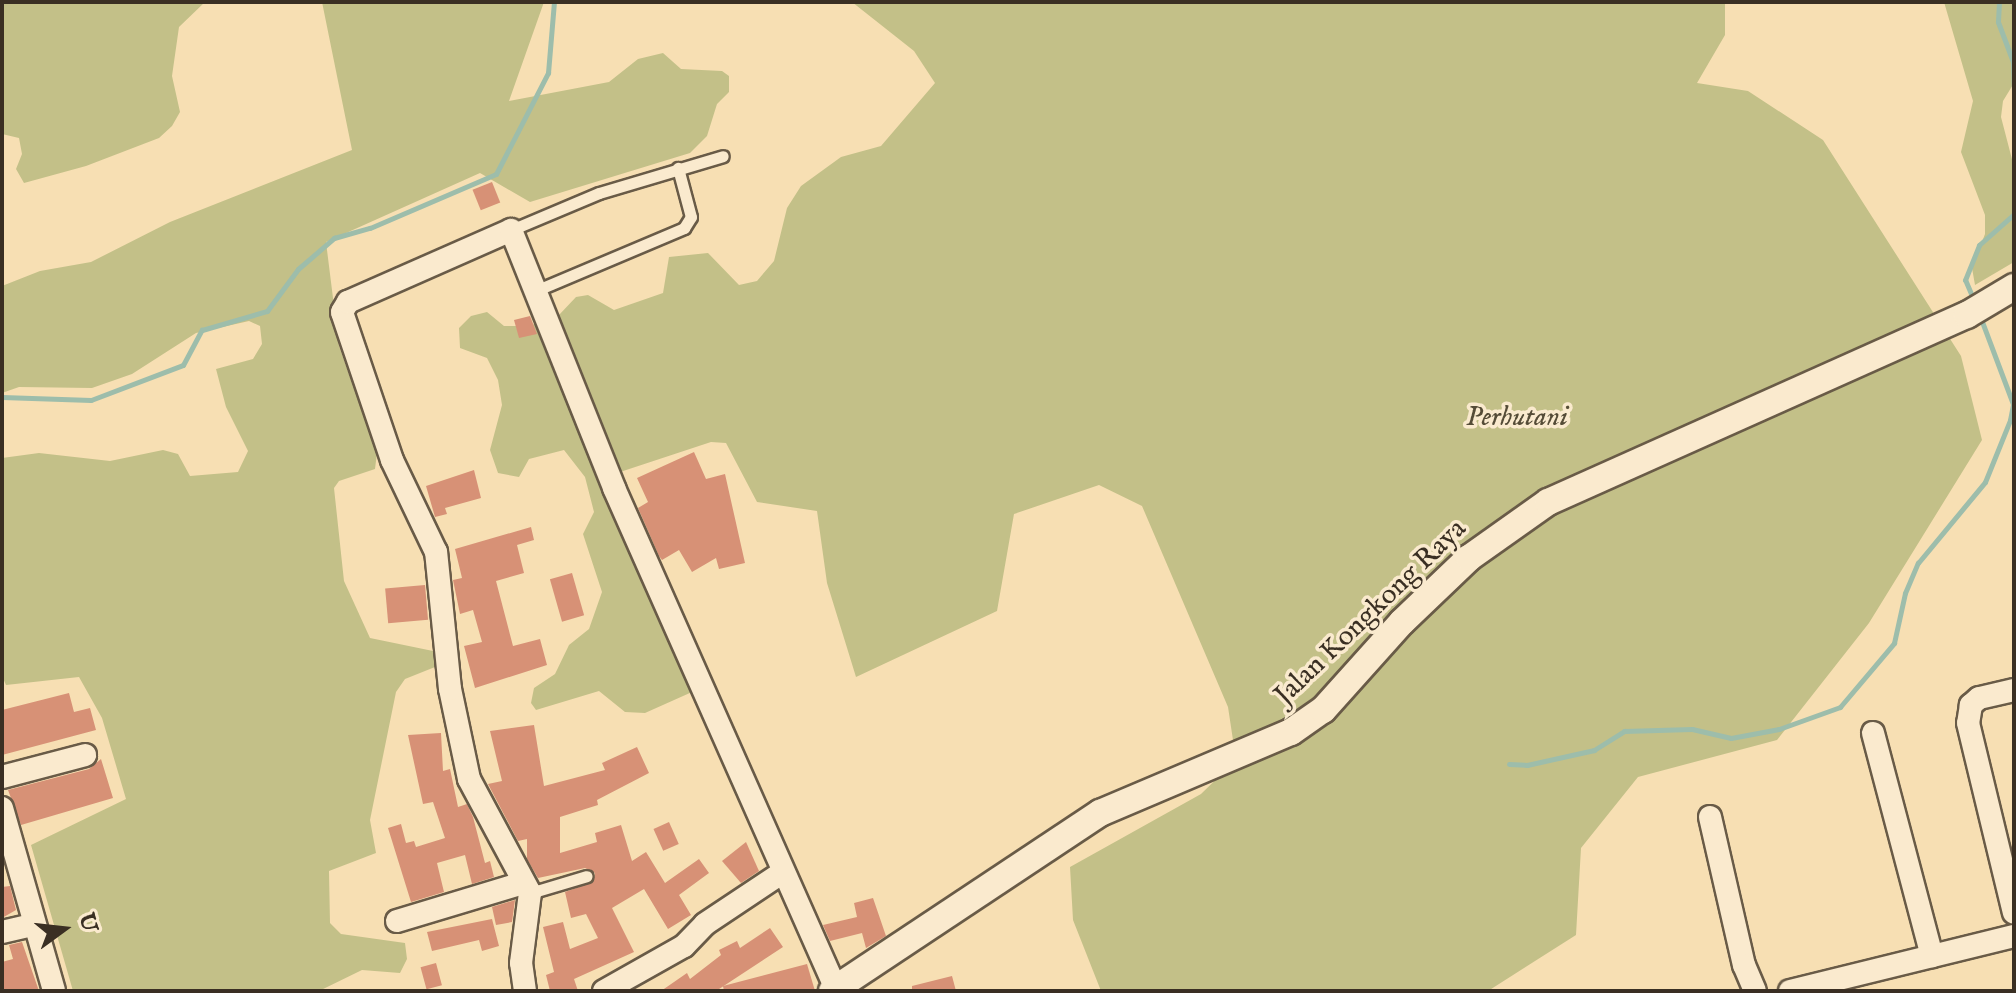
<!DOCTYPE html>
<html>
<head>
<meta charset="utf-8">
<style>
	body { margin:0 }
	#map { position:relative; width:2016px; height:993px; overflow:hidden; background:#f7dfb3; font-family:"IM FELL English",serif }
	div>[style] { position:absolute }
	.green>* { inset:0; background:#c3c088 }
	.stream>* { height:5px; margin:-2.5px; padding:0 2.5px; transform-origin:2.5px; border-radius:2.5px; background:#9dbdab }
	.building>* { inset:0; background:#d79176; transform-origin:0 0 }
	.roads { filter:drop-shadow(2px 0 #695b47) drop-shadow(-2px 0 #695b47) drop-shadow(0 2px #695b47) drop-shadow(0 -2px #695b47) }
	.service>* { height:11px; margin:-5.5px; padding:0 5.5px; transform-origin:5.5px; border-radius:5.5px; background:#faeace }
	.minor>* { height:22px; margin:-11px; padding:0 11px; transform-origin:11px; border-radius:11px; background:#faeace }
	.tertiary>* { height:26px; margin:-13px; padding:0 13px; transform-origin:13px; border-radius:13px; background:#faeace }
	span { translate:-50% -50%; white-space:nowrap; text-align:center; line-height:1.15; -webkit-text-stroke:7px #faeace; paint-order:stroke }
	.park-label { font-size:28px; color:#554c37; font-style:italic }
	.street-label { font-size:28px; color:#3a2f23 }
	.frame { position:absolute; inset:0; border:4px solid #3a2f23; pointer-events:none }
	.north { position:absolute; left:24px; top:889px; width:80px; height:80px; -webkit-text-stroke:6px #faeace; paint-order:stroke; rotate:75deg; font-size:22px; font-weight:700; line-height:32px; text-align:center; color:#3a2f23 }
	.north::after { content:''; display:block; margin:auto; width:28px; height:36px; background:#3a2f23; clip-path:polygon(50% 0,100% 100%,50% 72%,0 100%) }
</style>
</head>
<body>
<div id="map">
	<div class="green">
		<i style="clip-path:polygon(2px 2px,205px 2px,179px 27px,172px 76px,180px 112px,172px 126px,159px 138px,86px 166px,24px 183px,16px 169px,22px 154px,19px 138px,2px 134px)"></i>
		<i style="clip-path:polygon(322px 2px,544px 2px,509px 101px,609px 82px,638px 59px,663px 53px,681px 69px,722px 71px,729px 76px,729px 92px,717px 104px,707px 136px,690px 153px,530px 202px,480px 173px,326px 242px,339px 346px,377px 453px,375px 469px,339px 481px,334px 488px,344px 581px,370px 638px,433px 651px,435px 667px,405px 679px,396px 692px,370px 820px,376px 853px,329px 871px,330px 923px,341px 934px,405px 943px,407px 959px,400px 973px,362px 970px,319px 991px,73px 991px,31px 845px,126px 799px,102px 718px,79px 677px,6px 685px,2px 676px,2px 458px,39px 453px,110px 461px,163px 450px,178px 454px,190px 476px,238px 472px,248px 451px,226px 407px,216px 369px,253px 359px,262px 344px,260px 326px,249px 321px,196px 333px,132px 374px,92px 388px,19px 387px,2px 393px,2px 286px,40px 271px,91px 262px,170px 222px,352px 150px)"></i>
		<i style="clip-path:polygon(852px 2px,1725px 2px,1725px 35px,1697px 83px,1748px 91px,1823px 140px,1961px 356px,1982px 440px,1869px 623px,1777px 740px,1638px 777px,1581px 848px,1576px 935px,1488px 991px,1101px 991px,1073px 920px,1070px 867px,1201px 794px,1236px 760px,1228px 707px,1142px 506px,1099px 485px,1014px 514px,997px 611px,856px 677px,827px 583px,817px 511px,757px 502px,726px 443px,711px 442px,608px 476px,701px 688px,645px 713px,625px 712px,599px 691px,536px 710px,531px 703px,534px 688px,555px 674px,569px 645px,589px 629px,602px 592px,583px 534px,594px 512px,585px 477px,564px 450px,529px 459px,519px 477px,498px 473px,490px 450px,502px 405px,498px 380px,487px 358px,460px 348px,459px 328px,471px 316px,487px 312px,504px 326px,529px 326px,559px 315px,576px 297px,588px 295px,614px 310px,663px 293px,669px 257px,708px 253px,739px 285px,757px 281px,774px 261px,787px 208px,801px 186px,841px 157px,881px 146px,935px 83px,914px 51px)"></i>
		<i style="clip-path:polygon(1944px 2px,2014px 2px,2014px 83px,2003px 101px,2001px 117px,2014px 167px,2014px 262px,1975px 285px,1972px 268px,1985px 234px,1985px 215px,1961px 152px,1973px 101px)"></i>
	</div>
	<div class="stream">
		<i style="left:1999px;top:2px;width:20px;rotate:93deg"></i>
		<i style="left:1998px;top:22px;width:43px;rotate:69.4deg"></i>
		<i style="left:2013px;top:62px;width:33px;rotate:88deg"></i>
		<i style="left:1975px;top:303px;width:25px;rotate:-113deg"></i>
		<i style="left:1965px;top:280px;width:38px;rotate:-68deg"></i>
		<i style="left:1979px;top:245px;width:47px;rotate:-41.5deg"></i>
		<i style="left:2px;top:397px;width:89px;rotate:1.9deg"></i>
		<i style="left:91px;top:400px;width:98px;rotate:-20.8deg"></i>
		<i style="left:183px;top:365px;width:40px;rotate:-62deg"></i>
		<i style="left:202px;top:330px;width:68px;rotate:-16.3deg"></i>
		<i style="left:267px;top:311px;width:52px;rotate:-53.6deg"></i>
		<i style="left:298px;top:269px;width:48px;rotate:-40.7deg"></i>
		<i style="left:334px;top:238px;width:37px;rotate:-16deg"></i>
		<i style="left:370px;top:228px;width:137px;rotate:-23.2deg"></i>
		<i style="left:496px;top:174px;width:114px;rotate:-62.8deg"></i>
		<i style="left:548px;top:73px;width:71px;rotate:-85.2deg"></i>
		<i style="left:1509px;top:764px;width:18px;rotate:3deg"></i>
		<i style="left:1527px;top:765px;width:69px;rotate:-12.6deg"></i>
		<i style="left:1594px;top:750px;width:36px;rotate:-32deg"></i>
		<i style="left:1624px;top:731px;width:68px;rotate:-1.7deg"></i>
		<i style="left:1692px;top:729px;width:40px;rotate:13deg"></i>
		<i style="left:1731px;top:738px;width:49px;rotate:-10.6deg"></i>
		<i style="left:1779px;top:729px;width:65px;rotate:-19.8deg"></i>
		<i style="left:1840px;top:707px;width:84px;rotate:-49.8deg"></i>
		<i style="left:1894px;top:643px;width:51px;rotate:-77.6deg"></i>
		<i style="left:1905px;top:593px;width:33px;rotate:-67deg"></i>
		<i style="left:1918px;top:563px;width:105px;rotate:-50.4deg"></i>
		<i style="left:1985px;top:482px;width:67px;rotate:-68deg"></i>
		<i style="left:2010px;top:420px;width:16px;rotate:-79deg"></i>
		<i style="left:2013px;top:404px;width:94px;rotate:-110.6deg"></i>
	</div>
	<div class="building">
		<i style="left:492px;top:182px;width:22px;height:21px;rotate:68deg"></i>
		<i style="clip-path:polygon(530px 316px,537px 334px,519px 338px,514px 320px)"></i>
		<i style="clip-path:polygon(694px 452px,706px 479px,725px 474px,745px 563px,719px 569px,716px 558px,692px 572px,679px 550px,662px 560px,659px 556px,638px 508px,648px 502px,637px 478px)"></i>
		<i style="clip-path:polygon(474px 470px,481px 498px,445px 508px,447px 514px,435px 517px,426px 486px)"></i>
		<i style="clip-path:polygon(531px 527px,534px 540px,517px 545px,524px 573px,496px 581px,513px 646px,540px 639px,547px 665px,475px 688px,464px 646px,482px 642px,473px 610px,460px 614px,453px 580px,462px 578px,455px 549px)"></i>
		<i style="left:572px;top:573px;width:44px;height:23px;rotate:74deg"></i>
		<i style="left:425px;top:585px;width:35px;height:40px;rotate:85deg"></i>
		<i style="clip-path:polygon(69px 693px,74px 712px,90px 708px,96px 730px,2px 755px,2px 710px)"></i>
		<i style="clip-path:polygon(534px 725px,544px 786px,605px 770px,602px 763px,637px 747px,649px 773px,597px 800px,598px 805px,560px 817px,560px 853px,597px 842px,595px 833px,621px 825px,632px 861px,646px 852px,665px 883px,699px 859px,709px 873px,679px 895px,691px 915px,668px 929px,644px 889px,612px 908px,634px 952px,574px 979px,578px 991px,550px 991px,546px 975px,554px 972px,543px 927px,563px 922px,570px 949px,598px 938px,586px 914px,571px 918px,565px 892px,593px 882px,595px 873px,585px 868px,538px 878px,527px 859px,527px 839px,518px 841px,488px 784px,502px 781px,490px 731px)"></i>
		<i style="clip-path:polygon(441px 733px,443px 771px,450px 769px,458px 807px,467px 804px,473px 817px,485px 863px,490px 861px,494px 877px,472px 884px,465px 855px,437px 863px,444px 892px,411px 902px,388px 828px,401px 824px,406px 843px,414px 841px,416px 847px,445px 838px,433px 802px,423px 804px,408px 735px)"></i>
		<i style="clip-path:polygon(101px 759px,113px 798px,21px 825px,8px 790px,89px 769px)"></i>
		<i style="left:669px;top:822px;width:24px;height:17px;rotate:66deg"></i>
		<i style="clip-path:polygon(746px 842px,759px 871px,741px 883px,722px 861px)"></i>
		<i style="clip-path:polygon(10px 886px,16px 910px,2px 918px,2px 887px)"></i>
		<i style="clip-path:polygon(873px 898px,886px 936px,866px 948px,862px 933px,830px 941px,823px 925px,857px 917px,854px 903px)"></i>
		<i style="clip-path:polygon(515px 900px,512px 922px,496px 925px,492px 907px)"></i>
		<i style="clip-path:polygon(492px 919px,499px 946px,482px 951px,479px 940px,432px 951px,427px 932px)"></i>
		<i style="clip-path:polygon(770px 928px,783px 947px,716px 991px,661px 991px,687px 973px,690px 979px,721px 955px,719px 950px,737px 941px,740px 948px)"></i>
		<i style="clip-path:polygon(22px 942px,39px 991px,2px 991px,2px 962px,13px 959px,9px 945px)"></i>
		<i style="left:436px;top:963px;width:23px;height:16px;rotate:75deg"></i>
		<i style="clip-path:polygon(807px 964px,815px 991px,724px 991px,723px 986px)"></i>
		<i style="clip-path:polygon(952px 976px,956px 991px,912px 991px,912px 986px)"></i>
	</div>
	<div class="roads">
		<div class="service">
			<i style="left:511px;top:230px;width:95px;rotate:-22.8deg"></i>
			<i style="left:599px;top:193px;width:129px;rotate:-16.6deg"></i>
			<i style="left:535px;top:291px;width:162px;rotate:-22.9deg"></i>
			<i style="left:684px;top:228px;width:13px;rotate:-58deg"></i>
			<i style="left:691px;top:217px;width:51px;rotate:-104.9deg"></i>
			<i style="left:530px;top:893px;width:59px;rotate:-16.6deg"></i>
		</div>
		<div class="minor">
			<i style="left:2014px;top:690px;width:36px;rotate:167deg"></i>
			<i style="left:1979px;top:698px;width:11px;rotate:139deg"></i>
			<i style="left:1971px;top:705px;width:18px;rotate:99deg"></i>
			<i style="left:1968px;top:723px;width:195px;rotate:76.4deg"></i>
			<i style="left:1873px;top:733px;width:231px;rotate:75.2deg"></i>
			<i style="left:2px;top:777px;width:86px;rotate:-14.8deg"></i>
			<i style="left:2px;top:808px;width:190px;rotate:74.1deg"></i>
			<i style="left:1710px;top:817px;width:152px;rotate:77.1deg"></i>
			<i style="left:1744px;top:965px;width:28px;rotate:67deg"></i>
			<i style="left:397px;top:921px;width:132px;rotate:-16.8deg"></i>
			<i style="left:2px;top:932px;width:31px;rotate:-13deg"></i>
			<i style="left:525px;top:991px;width:28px;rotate:-98deg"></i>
			<i style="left:521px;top:963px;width:71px;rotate:-82.7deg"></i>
			<i style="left:530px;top:893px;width:129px;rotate:-118.2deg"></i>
			<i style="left:469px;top:779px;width:92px;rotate:-101.9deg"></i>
			<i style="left:450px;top:689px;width:138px;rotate:-95.8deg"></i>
			<i style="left:436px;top:552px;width:102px;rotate:-115.6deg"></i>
			<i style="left:392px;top:460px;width:156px;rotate:-108.7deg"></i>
			<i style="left:342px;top:312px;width:12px;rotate:-59deg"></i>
			<i style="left:348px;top:302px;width:178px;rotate:-23.8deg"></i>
			<i style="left:511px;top:230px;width:278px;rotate:68.2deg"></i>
			<i style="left:614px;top:488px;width:548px;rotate:66.1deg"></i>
			<i style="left:604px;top:991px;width:92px;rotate:-29.4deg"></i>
			<i style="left:684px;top:946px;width:30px;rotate:-46deg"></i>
			<i style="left:705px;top:924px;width:94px;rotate:-33.7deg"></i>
			<i style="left:1790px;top:991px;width:231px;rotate:-13.8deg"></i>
		</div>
		<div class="tertiary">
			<i style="left:832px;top:991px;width:322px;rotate:-33.6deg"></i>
			<i style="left:1100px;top:813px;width:207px;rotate:-23deg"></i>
			<i style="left:1291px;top:732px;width:39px;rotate:-35deg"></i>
			<i style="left:1323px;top:710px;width:118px;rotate:-48.1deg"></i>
			<i style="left:1402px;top:622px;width:93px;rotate:-43.7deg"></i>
			<i style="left:1469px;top:558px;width:97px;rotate:-35.3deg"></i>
			<i style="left:1548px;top:502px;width:459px;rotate:-24.1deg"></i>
			<i style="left:1967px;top:315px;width:55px;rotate:-30.8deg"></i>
		</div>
	</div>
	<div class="park-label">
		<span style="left:1517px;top:418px">Perhutani</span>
	</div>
	<div class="street-label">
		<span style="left:1371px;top:613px;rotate:-44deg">Jalan Kongkong Raya</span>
	</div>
	<div class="frame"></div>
	<div class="north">U</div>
</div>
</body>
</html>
